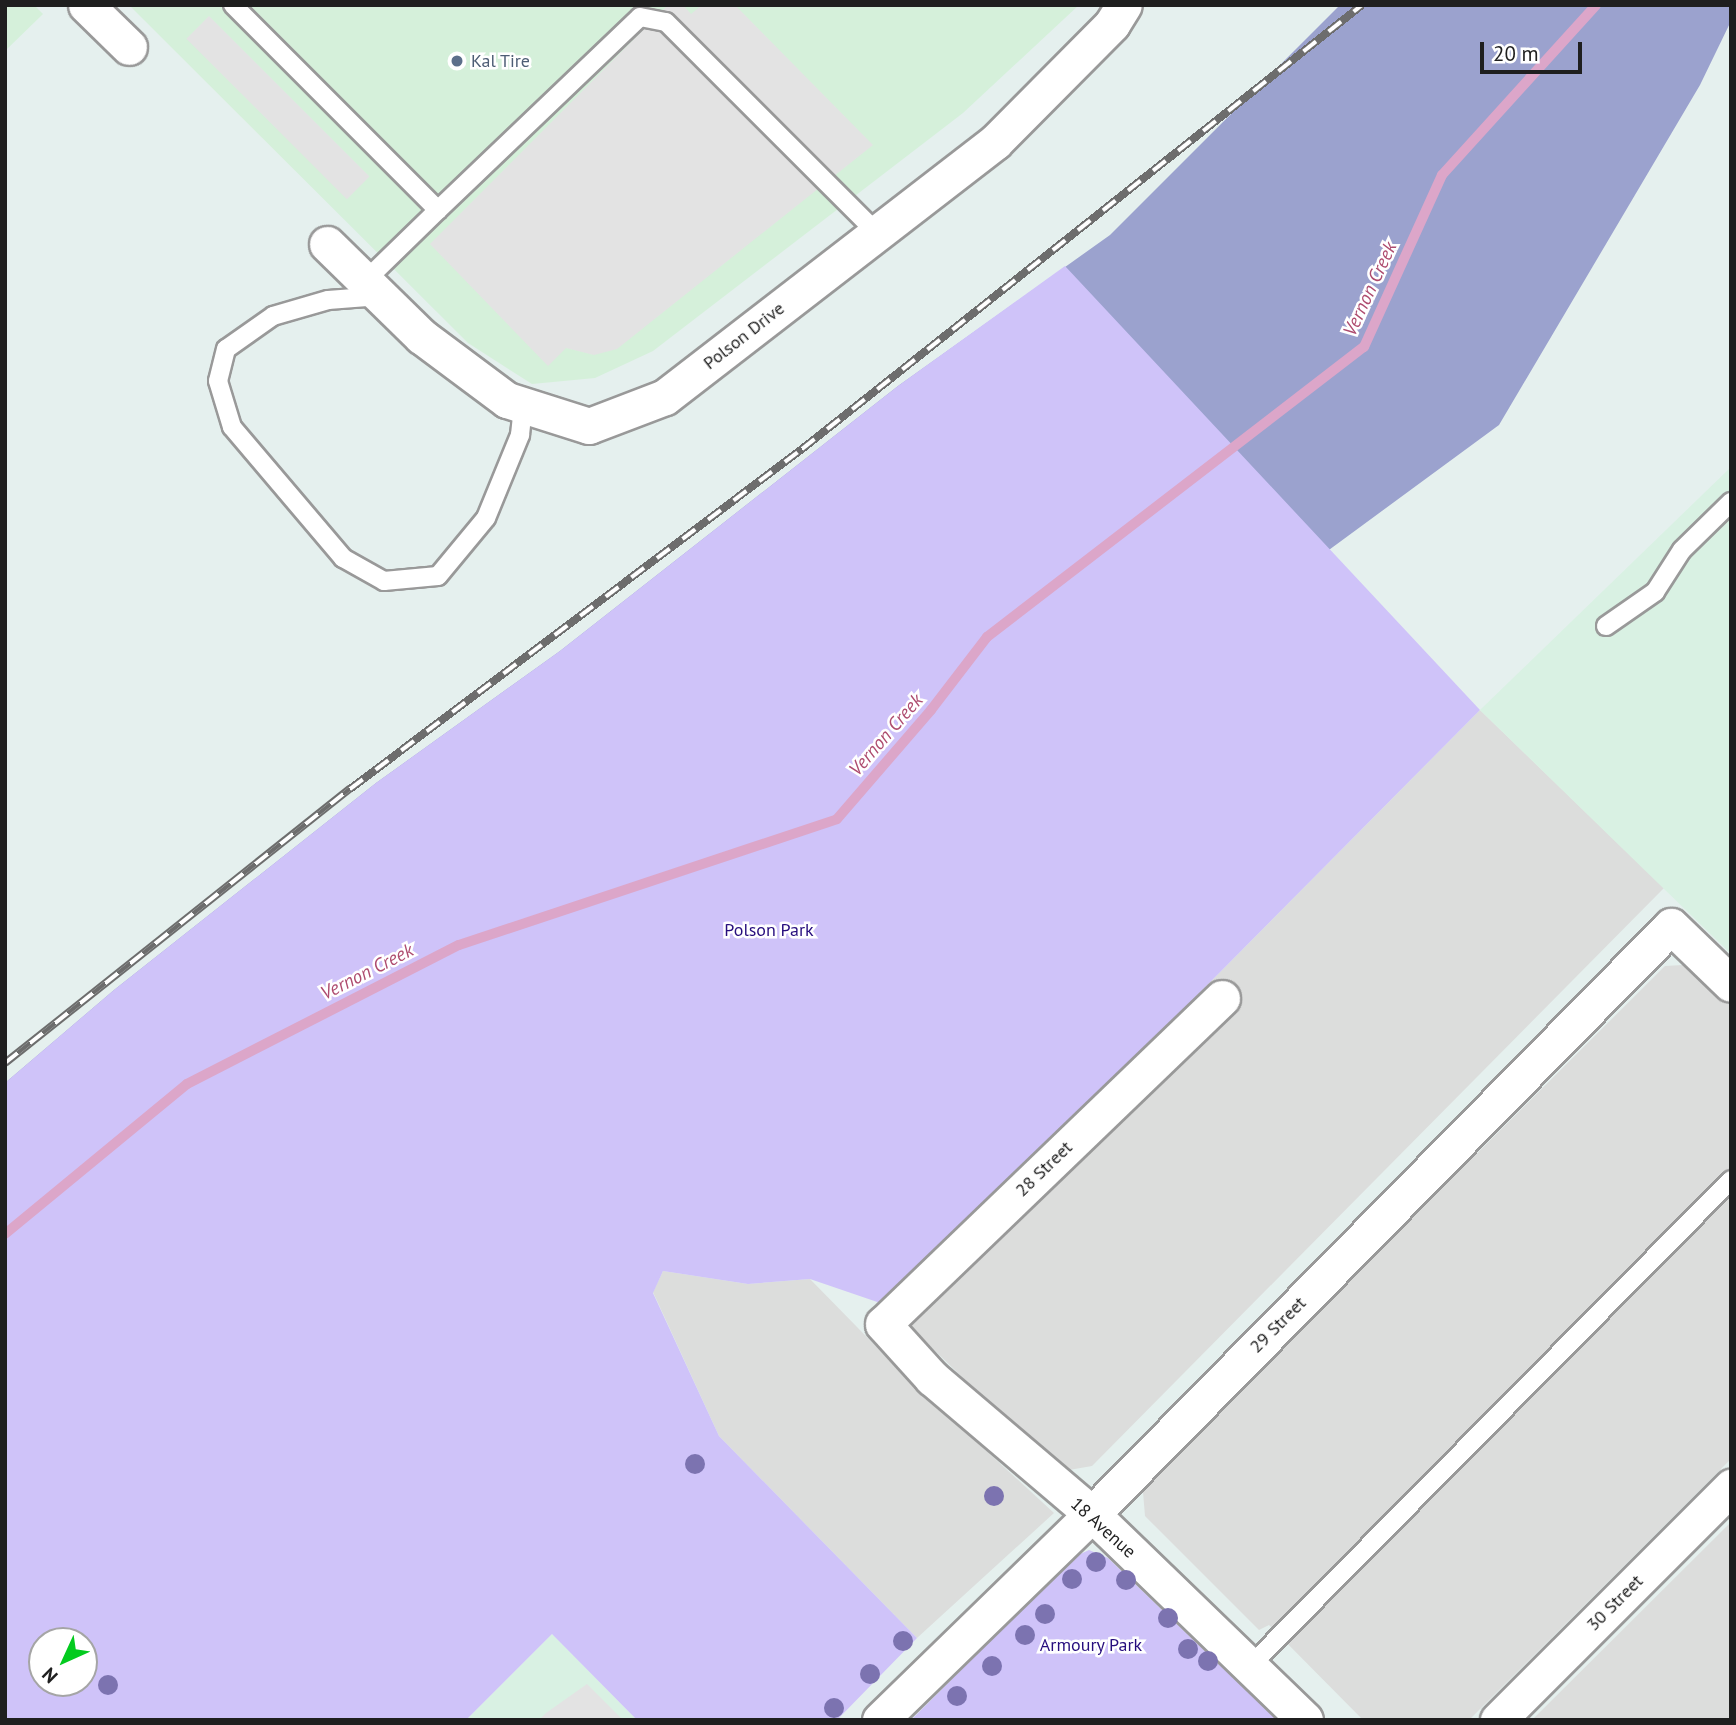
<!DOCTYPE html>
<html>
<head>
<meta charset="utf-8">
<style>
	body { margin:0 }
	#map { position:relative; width:1736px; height:1725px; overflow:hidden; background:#e5f0ee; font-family:"PT Sans",sans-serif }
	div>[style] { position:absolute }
	.residential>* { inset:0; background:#dcdddc }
	.commercial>* { inset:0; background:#d5f0da }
	.military>* { inset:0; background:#d9f1e3 }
	.forest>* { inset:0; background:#9ba2ce }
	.park>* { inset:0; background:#cfc3f9 }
	.parking>* { inset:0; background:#e3e3e3; transform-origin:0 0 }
	.stream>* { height:10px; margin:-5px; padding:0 5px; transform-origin:5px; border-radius:5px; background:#dca6c9 }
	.roads { filter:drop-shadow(2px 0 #999) drop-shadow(-2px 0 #999) drop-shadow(0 2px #999) drop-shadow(0 -2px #999) }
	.service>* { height:18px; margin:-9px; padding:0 9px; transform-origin:9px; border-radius:9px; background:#fff }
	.minor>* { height:35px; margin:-17.5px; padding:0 17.5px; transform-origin:17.5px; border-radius:17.5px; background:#fff }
	.rail>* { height:8px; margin-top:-4px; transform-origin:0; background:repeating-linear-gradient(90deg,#fff 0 16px,#6d6d6d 0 32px); box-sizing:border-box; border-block:2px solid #6d6d6d }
	.trees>* { width:20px; height:20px; margin:-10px; border-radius:50%; background:#7c73b0 }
	.dots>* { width:19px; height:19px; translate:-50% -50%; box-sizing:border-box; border:4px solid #fff; border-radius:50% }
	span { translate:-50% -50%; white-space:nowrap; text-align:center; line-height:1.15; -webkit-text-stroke:5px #fff; paint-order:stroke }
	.service-label { font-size:18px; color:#4e5e75 }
	.left { translate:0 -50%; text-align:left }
	.street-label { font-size:18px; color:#1f1f1f }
	.park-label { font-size:18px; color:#260d7d }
	.water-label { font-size:19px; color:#ae4c6f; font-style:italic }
	.frame { position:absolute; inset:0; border:7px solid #1f1f1f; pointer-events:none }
	.north { position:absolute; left:28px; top:1627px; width:70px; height:70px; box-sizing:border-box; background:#fff; border:2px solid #a5a5a5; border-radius:50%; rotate:225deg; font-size:19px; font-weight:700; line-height:28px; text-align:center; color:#1f1f1f }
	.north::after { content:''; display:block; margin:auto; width:24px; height:32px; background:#03cb1f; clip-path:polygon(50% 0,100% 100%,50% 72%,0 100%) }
	.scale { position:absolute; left:1480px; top:42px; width:102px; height:32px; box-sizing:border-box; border:4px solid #1f1f1f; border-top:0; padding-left:9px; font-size:21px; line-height:24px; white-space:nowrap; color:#1f1f1f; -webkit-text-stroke:5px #fff; paint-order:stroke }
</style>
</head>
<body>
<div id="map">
	<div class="residential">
		<i style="clip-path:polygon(1480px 710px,1664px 888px,1092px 1466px,1069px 1470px,1038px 1451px,889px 1306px)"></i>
		<i style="clip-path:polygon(1683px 965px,1695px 970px,1731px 1006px,1731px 1459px,1469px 1720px,1363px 1720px,1269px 1625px,1259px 1630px,1145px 1516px,1143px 1492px,1159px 1470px,1665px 966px)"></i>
		<i style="clip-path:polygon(663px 1271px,748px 1284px,810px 1279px,904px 1375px,1054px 1513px,917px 1638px,719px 1436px,653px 1292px)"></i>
		<i style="clip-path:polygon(1731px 1522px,1731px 1720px,1532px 1720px)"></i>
	</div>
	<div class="commercial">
		<i style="clip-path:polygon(5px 5px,34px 5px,43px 14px,5px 51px)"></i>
		<i style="clip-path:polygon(129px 5px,1079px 5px,963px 113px,653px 351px,595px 378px,532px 384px,468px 343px)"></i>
	</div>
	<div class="military">
		<i style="clip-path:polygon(1731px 467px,1731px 954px,1480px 710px)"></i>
		<i style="clip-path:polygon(552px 1634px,637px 1720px,466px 1720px)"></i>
	</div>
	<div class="forest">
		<i style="clip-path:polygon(1340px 5px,1731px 5px,1731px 21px,1700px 85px,1499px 425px,1190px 652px,5px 1083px,114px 990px,376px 783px,560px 651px,898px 386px,1110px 235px)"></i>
	</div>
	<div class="park">
		<i style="clip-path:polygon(evenodd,1065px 266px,1480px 710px,889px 1306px,810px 1279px,748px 1284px,663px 1271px,653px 1293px,719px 1436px,917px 1638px,837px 1720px,637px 1720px,552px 1634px,466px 1720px,5px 1720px,5px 1083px,114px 990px,376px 783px,560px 651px,898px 386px,1065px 266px,42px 1641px,84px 1641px,84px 1683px,42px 1683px,42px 1641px)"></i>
		<i style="clip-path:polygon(1089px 1550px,1108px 1558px,1277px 1720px,911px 1720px,1074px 1557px)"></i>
	</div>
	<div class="parking">
		<i style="clip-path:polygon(668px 5px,683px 5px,691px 14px,702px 5px,735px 5px,873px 145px,617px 349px,594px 355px,566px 348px,548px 366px,430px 244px)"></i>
		<i style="left:209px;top:16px;width:227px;height:32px;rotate:45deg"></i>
		<i style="clip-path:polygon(587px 1684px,623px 1720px,539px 1720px,546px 1713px)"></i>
	</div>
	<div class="stream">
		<i style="left:5px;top:1234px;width:236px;rotate:-39.5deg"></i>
		<i style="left:187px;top:1084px;width:305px;rotate:-27.1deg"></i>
		<i style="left:459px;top:945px;width:398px;rotate:-18.4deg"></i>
		<i style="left:837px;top:819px;width:144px;rotate:-49.2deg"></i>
		<i style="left:931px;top:710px;width:92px;rotate:-52.5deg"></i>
		<i style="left:987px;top:637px;width:476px;rotate:-37.6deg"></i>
		<i style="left:1364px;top:347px;width:189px;rotate:-65.6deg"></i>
		<i style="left:1442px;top:175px;width:229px;rotate:-47.8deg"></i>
	</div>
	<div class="roads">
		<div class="service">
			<i style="left:233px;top:5px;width:290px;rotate:45deg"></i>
			<i style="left:438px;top:210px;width:279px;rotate:-43.7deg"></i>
			<i style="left:640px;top:17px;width:26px;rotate:11deg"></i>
			<i style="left:666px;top:22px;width:298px;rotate:45deg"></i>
			<i style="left:365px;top:281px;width:102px;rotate:-44.2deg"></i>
			<i style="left:380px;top:296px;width:52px;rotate:175.6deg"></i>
			<i style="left:328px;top:300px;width:57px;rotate:163.8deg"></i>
			<i style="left:273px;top:316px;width:57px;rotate:144.9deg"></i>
			<i style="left:226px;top:349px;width:33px;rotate:104deg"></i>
			<i style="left:218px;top:381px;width:48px;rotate:73.1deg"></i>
			<i style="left:232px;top:427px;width:172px;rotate:49.7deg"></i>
			<i style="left:343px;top:558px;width:47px;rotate:29.3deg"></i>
			<i style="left:384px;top:581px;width:54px;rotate:-5.3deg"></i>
			<i style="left:438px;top:576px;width:75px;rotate:-50.4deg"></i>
			<i style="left:486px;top:518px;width:90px;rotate:-67.7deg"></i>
			<i style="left:520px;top:435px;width:30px;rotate:-84deg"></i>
			<i style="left:1606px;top:626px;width:60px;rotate:-34.8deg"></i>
			<i style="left:1655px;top:592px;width:50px;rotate:-57.3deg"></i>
			<i style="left:1682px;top:550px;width:69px;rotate:-44.4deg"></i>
			<i style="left:1249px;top:1667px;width:685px;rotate:-45.3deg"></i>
		</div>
		<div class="minor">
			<i style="left:86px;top:5px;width:60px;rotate:44.3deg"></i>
			<i style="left:327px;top:244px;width:132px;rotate:44.4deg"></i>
			<i style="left:421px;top:336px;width:107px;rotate:36.7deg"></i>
			<i style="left:507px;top:400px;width:86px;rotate:17.6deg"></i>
			<i style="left:589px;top:426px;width:81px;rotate:-20.9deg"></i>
			<i style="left:665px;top:397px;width:417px;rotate:-37.7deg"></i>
			<i style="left:995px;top:142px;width:166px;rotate:-45.2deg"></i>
			<i style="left:1112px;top:24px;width:22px;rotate:-58deg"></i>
			<i style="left:1222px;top:998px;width:470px;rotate:136.1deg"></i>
			<i style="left:883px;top:1324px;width:73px;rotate:47.8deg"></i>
			<i style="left:932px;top:1378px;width:210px;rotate:40.4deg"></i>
			<i style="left:1092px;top:1514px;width:296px;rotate:44deg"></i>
			<i style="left:880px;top:1720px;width:296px;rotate:-44.2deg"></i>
			<i style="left:1092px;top:1514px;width:825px;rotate:-45.44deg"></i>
			<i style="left:1671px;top:926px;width:83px;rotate:44deg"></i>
			<i style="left:1498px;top:1720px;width:330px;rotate:-45deg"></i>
		</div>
	</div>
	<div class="rail">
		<i style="left:5px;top:1063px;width:441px;rotate:-38.5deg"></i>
		<i style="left:350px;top:789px;width:566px;rotate:-36.95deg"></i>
		<i style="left:802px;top:449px;width:715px;rotate:-38.41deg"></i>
	</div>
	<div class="trees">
		<i style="left:695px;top:1464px"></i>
		<i style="left:994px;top:1496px"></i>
		<i style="left:1096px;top:1562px"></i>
		<i style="left:1072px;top:1579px"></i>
		<i style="left:1126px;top:1580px"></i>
		<i style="left:1045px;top:1614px"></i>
		<i style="left:1168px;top:1618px"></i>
		<i style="left:1025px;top:1635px"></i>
		<i style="left:903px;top:1641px"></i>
		<i style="left:1188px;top:1649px"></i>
		<i style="left:1208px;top:1661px"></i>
		<i style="left:992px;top:1666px"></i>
		<i style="left:870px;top:1674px"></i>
		<i style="left:108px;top:1685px"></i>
		<i style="left:957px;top:1696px"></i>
		<i style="left:834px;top:1708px"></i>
	</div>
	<div class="dots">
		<i style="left:457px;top:61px;background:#5c6f8a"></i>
	</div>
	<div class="service-label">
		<span class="left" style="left:471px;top:61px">Kal Tire</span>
	</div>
	<div class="street-label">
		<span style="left:744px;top:336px;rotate:-38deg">Polson Drive</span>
		<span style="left:1044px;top:1169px;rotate:-44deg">28 Street</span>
		<span style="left:1278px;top:1325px;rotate:-45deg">29 Street</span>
		<span style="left:1103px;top:1528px;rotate:42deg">18 Avenue</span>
		<span style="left:1615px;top:1603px;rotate:-45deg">30 Street</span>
	</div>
	<div class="park-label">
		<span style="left:769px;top:930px">Polson Park</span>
		<span style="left:1091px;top:1645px">Armoury Park</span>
	</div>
	<div class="water-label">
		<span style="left:1370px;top:289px;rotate:-65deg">Vernon Creek</span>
		<span style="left:886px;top:735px;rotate:-49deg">Vernon Creek</span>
		<span style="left:367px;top:972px;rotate:-27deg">Vernon Creek</span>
	</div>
	<div class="frame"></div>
	<div class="north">N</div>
	<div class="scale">20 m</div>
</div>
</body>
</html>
